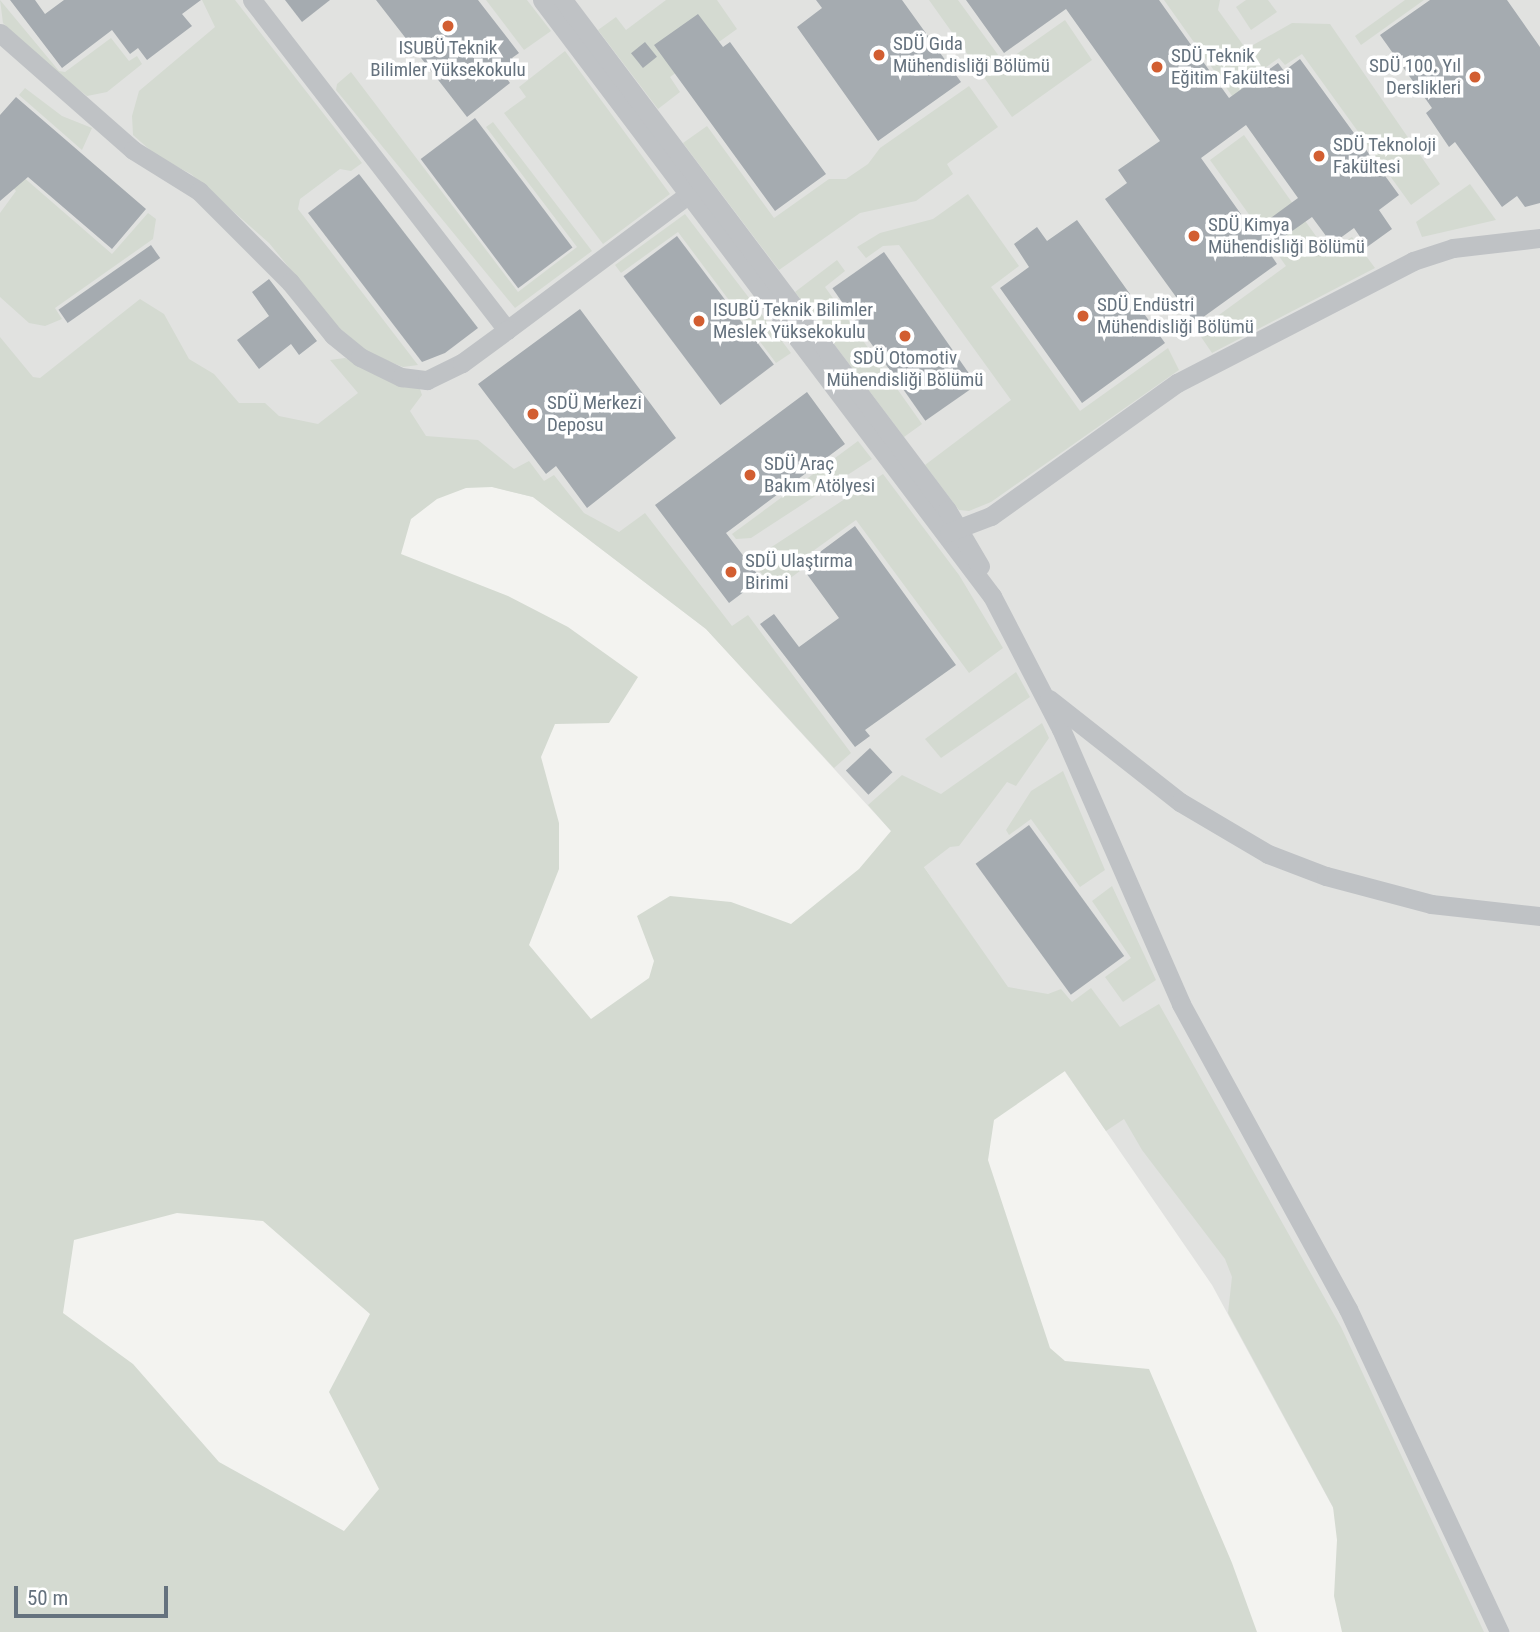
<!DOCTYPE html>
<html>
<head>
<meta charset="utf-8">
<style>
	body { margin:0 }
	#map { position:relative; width:1540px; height:1632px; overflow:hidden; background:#f3f3f0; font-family:"Roboto Condensed",sans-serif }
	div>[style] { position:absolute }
	.built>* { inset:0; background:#e1e2e0 }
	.green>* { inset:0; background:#d4dad1 }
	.building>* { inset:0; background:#a5abb0; transform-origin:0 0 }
	.street>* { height:19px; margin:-9.5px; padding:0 9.5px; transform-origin:9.5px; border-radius:9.5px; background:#bfc2c5 }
	.dots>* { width:19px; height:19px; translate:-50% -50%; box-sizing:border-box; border:4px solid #fff; border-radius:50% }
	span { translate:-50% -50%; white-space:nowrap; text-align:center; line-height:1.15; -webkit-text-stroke:7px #fff; paint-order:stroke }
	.poi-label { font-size:19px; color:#65727e }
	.left { translate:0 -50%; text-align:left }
	.right { translate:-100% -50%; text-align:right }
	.scale { position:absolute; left:14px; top:1586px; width:154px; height:32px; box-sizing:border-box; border:4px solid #65727e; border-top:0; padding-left:9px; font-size:21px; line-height:24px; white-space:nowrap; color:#65727e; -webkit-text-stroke:5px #fff; paint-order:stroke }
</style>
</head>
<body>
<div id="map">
	<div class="built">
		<i style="clip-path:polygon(0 0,1540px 0,1540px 1632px,1382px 1632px,1362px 1561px,1212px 1285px,924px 867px,706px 629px,533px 497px,288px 436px,0 581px)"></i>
	</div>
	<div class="green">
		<i style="clip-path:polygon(0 0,59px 71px,65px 72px,111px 38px,129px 61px,137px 56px,142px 64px,107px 92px,87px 96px,39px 59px,3px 23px)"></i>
		<i style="clip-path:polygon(202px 0,235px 0,362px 163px,351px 171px,340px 169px,300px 199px,298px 209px,418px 365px,403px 367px,370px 354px,336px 325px,269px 243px,191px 174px,158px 157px,133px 135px,132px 116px,139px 91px,215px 27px)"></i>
		<i style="clip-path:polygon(486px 0,527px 0,551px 31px,524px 50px)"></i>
		<i style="clip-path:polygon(666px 0,717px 0,737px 29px,670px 77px,680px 92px,658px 109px,598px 30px,616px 17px,626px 30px)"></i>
		<i style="clip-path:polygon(929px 0,958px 0,1004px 63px,1065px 20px,1092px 60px,1012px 117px)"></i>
		<i style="clip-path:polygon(1164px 0,1220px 0,1218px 10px,1246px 49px,1292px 23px,1330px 24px,1440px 184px,1411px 205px,1302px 54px,1285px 65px,1279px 58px,1242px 84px,1247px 92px,1235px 100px)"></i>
		<i style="clip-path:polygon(1246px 0,1268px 0,1277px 12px,1251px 30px,1236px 7px)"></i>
		<i style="clip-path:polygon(1405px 0,1424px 0,1361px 45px,1355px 36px)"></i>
		<i style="clip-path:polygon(565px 51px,670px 194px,603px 244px,504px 113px,526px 97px,519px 87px)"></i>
		<i style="clip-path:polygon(351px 72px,518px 292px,577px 247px,486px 127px,493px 122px,592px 251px,515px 308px,336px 90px,337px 84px)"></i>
		<i style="clip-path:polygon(969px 86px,998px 127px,947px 164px,953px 174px,916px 201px,860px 213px,779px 270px,683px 143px,707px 126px,774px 218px,829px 179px,846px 179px,868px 164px,880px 148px)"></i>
		<i style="clip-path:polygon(25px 88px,62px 116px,92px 128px,82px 150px,19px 95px)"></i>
		<i style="clip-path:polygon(1244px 135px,1328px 253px,1352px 237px,1375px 268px,1212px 353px,1197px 331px,1286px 266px,1210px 160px)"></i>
		<i style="clip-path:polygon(14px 169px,112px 254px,148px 213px,156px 219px,153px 239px,55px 308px,62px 319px,45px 326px,29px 323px,0 297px,0 213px,16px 191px,4px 178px)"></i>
		<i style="clip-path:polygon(1470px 184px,1496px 220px,1422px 237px,1416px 222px)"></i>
		<i style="clip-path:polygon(968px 194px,1019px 266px,991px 287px,1080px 411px,1168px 348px,1179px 370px,991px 502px,969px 511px,959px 510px,925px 465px,1011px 400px,899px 245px,883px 246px,866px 258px,857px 247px,880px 233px,933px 219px)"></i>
		<i style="clip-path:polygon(685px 214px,791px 353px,776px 363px,678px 232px,621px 273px,615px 265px)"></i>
		<i style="clip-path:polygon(837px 260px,845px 271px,825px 287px,922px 424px,904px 437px,795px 292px)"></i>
		<i style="clip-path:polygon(evenodd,140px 299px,164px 314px,189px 359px,214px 374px,239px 403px,265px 403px,279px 416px,318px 424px,358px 393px,330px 360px,345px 358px,420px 389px,422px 395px,410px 411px,426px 436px,478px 440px,514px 469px,529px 461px,544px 481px,554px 475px,584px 513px,619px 532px,645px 513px,732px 626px,748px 615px,851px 753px,834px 768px,706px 629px,533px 497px,492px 487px,466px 488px,437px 499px,411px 519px,401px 554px,508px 596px,568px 627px,638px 677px,609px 723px,555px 724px,541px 757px,559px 823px,559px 869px,529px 945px,591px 1019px,649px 978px,654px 961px,637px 916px,670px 896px,731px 902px,791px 924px,859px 869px,891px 831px,868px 805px,902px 775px,941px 794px,1042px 723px,1049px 738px,1016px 786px,1007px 782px,959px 846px,950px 847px,924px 867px,1008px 987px,1048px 994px,1061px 989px,1072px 1002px,1091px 988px,1120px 1027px,1159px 1004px,1341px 1327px,1484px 1632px,1342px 1632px,1334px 1596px,1337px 1540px,1333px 1507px,1228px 1313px,1232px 1277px,1225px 1259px,1142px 1150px,1124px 1119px,1106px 1131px,1065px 1071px,994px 1120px,988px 1160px,1050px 1348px,1065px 1361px,1149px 1369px,1232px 1563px,1257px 1632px,0 1632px,0 337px,33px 377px,40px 378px,140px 299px,177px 1213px,263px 1221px,370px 1314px,329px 1392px,379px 1489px,344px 1531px,219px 1462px,133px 1364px,63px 1313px,74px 1240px,177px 1213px)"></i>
		<i style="clip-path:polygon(858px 441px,872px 459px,751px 538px,736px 539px,732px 534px)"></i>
		<i style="clip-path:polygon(883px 474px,959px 575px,1003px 648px,969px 673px,856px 520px,795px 564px,800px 571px,774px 590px,756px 566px,761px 554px)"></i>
		<i style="clip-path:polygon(1016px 672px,1030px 697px,941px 758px,925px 739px)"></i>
		<i style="clip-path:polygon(1063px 771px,1105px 870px,1080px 887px,1031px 819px,1009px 835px,1006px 830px,1031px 791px)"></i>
		<i style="clip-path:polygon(1112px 886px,1156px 980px,1123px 1002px,1105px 977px,1131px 958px,1092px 901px)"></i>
	</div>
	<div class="building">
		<i style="clip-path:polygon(10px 0,35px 0,45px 14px,64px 0,201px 0,182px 14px,192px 26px,147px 60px,138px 48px,130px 54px,112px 30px,62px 68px)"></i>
		<i style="clip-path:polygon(285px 0,330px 0,302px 22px)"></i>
		<i style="clip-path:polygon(376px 0,478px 0,519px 53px,512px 58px,518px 66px,505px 76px,510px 83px,467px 117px)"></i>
		<i style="clip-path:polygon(816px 0,902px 0,961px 82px,878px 141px,797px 27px,822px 8px)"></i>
		<i style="clip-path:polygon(evenodd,966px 0,1159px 0,1229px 98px,1278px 63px,1284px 71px,1300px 59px,1399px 195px,1379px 210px,1392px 229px,1367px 247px,1354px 228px,1332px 244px,1312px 217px,1267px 249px,1277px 264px,1195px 323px,1105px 199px,1127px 183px,1118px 170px,1160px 141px,1066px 9px,1004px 53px,966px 0,1246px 125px,1298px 198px,1253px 231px,1201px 158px,1246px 125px)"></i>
		<i style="clip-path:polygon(1430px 0,1507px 0,1540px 47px,1540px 203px,1525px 207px,1517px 196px,1502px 207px,1455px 142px,1449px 147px,1426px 113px,1432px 108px,1380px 35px)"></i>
		<i style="clip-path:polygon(698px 14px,723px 47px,730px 42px,826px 174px,775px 211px,654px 45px)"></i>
		<i style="left:645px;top:42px;width:19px;height:18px;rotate:51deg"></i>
		<i style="clip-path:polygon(16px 97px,146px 209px,112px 249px,28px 177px,0 201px,0 115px)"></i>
		<i style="left:475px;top:118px;width:162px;height:68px;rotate:53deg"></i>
		<i style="clip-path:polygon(359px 174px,478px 328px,445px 353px,422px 362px,308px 213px)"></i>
		<i style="clip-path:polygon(1077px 220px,1165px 343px,1082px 403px,1000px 288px,1029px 267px,1014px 244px,1037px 227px,1047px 241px)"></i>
		<i style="left:677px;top:236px;width:161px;height:67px;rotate:53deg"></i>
		<i style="left:151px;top:245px;width:16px;height:113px;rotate:55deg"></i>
		<i style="left:884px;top:252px;width:162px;height:63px;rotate:55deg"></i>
		<i style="clip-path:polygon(269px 279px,317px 341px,299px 355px,291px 344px,259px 369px,237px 340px,269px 316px,252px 292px)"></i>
		<i style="clip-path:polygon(580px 309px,676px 438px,587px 508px,556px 466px,546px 474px,478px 384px)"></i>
		<i style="clip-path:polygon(807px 392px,845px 444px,726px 533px,761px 579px,729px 603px,655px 505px)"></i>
		<i style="clip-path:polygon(855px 526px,956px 665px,865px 730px,870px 736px,855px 747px,760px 624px,774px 614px,799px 647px,839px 618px,801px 566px)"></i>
		<i style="left:870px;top:748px;width:33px;height:33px;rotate:47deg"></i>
		<i style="left:1029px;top:825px;width:162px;height:66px;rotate:54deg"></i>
	</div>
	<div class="street">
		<i style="left:252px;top:0;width:417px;rotate:52.3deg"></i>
		<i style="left:507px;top:330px;width:237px;rotate:-36.8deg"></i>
		<i style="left:542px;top:0;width:747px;rotate:52.95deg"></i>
		<i style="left:992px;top:596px;width:150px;rotate:62.6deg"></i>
		<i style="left:1061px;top:729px;width:300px;rotate:66.4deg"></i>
		<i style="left:1181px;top:1004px;width:348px;rotate:61.3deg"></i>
		<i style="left:1348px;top:1309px;width:357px;rotate:64.9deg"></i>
		<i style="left:563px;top:0;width:638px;rotate:53.02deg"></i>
		<i style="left:947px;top:510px;width:65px;rotate:59.5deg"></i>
		<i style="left:0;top:33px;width:177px;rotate:41.3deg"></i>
		<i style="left:133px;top:150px;width:78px;rotate:31.8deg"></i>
		<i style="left:199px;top:191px;width:129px;rotate:45deg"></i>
		<i style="left:290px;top:282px;width:68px;rotate:50.9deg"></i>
		<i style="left:333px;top:335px;width:35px;rotate:39deg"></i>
		<i style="left:360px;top:357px;width:46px;rotate:26deg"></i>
		<i style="left:401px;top:377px;width:26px;rotate:7deg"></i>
		<i style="left:427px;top:380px;width:39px;rotate:-26deg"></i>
		<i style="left:462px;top:363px;width:56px;rotate:-36.3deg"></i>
		<i style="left:949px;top:532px;width:45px;rotate:-20.9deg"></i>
		<i style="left:991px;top:516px;width:229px;rotate:-35.6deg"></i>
		<i style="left:1177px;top:383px;width:266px;rotate:-27.3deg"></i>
		<i style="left:1413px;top:261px;width:42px;rotate:-18deg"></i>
		<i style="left:1453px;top:248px;width:88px;rotate:-6.6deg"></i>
		<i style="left:1049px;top:699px;width:167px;rotate:38.2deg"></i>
		<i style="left:1180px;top:802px;width:102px;rotate:30.6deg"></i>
		<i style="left:1268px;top:854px;width:62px;rotate:20.8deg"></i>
		<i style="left:1326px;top:876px;width:109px;rotate:14.9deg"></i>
		<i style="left:1431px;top:904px;width:110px;rotate:6.3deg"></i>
	</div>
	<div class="dots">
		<i style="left:448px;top:26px;background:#d25e31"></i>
		<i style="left:879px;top:55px;background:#d25e31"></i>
		<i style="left:1157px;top:67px;background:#d25e31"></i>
		<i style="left:1475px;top:77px;background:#d25e31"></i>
		<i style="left:1319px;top:156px;background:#d25e31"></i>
		<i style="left:1194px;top:236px;background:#d25e31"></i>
		<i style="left:1083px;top:316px;background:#d25e31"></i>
		<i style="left:699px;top:321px;background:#d25e31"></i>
		<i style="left:905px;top:336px;background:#d25e31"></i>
		<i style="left:533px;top:414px;background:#d25e31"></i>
		<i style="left:750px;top:475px;background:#d25e31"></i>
		<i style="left:731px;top:572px;background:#d25e31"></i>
	</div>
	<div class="poi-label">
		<span class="left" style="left:893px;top:55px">SDÜ Gıda<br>Mühendisliği Bölümü</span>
		<span style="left:448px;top:59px">ISUBÜ Teknik<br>Bilimler Yüksekokulu</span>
		<span class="left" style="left:1171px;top:67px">SDÜ Teknik<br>Eğitim Fakültesi</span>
		<span class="right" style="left:1461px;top:77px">SDÜ 100. Yıl<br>Derslikleri</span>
		<span class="left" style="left:1333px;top:156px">SDÜ Teknoloji<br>Fakültesi</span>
		<span class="left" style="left:1208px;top:236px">SDÜ Kimya<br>Mühendisliği Bölümü</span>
		<span class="left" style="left:1097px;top:316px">SDÜ Endüstri<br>Mühendisliği Bölümü</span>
		<span class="left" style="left:713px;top:321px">ISUBÜ Teknik Bilimler<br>Meslek Yüksekokulu</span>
		<span style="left:905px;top:369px">SDÜ Otomotiv<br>Mühendisliği Bölümü</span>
		<span class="left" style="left:547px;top:414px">SDÜ Merkezi<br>Deposu</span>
		<span class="left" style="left:764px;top:475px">SDÜ Araç<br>Bakım Atölyesi</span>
		<span class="left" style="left:745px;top:572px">SDÜ Ulaştırma<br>Birimi</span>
	</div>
	<div class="scale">50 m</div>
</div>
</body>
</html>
